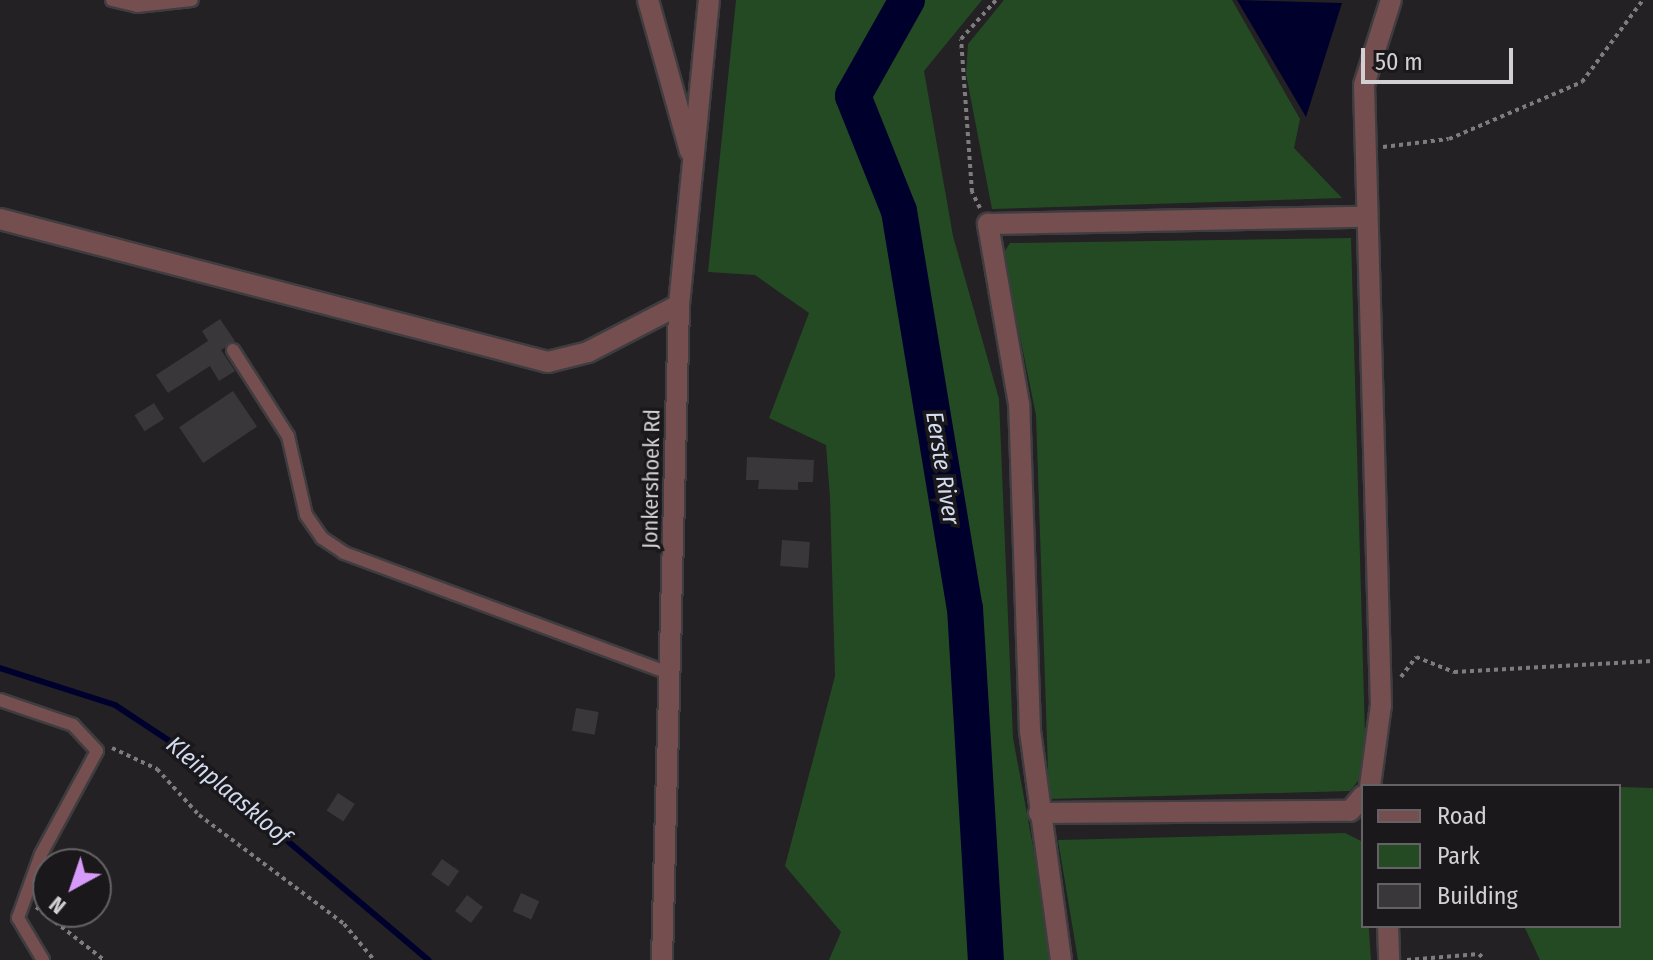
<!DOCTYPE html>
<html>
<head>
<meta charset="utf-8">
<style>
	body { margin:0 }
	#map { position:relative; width:1653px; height:960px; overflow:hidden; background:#232124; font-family:"Fira Sans Condensed",sans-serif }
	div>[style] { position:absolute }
	.green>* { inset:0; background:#234a23 }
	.water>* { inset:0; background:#00002d }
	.stream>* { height:6px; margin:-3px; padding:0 3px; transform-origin:3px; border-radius:3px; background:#00002d }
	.river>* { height:36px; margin:-18px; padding:0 18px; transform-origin:18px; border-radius:18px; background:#00002d }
	.building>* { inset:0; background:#39373a; transform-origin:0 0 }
	.path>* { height:4px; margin-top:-2px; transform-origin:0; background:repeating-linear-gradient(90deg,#7e7c7e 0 4px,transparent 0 8px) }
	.roads { filter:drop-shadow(2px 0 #3f3d40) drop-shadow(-2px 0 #3f3d40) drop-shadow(0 2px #3f3d40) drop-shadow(0 -2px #3f3d40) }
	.service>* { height:12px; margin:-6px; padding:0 6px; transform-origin:6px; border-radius:6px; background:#754f4f }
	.minor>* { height:20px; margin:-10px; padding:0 10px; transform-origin:10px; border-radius:10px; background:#754f4f }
	.tertiary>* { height:20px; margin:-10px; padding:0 10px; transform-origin:10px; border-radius:10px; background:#754f4f }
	span { translate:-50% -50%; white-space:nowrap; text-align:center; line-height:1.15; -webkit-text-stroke:7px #1a181b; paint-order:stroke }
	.street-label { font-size:22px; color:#d2d0d2 }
	.water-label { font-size:24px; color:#d2dcf0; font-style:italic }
	.legend { position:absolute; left:1361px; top:784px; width:260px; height:144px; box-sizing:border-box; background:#1a181b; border:2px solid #646264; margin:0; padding:10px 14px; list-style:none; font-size:24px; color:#d2d0d2 }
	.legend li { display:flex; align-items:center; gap:16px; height:40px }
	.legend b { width:40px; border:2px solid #646264 }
	.north { position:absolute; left:32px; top:848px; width:80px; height:80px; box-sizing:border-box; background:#1a181b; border:2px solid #646264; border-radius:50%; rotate:220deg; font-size:22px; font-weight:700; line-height:32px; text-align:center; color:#d2d0d2 }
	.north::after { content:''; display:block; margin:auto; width:28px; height:36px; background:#d69bfa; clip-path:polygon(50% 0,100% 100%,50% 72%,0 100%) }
	.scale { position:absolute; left:1361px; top:48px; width:152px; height:36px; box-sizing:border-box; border:4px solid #d2d0d2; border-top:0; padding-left:10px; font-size:24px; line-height:28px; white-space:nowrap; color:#d2d0d2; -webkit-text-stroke:6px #1a181b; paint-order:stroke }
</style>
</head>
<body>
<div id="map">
	<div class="green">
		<i style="clip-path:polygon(736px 0,982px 0,924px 71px,953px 236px,999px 399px,1013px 738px,1054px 960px,829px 960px,841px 932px,785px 866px,835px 676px,830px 497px,826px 445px,769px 418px,809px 313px,755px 275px,708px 272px)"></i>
		<i style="clip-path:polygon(1004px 0,1232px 0,1300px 119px,1294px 148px,1342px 198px,992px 209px,966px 74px,968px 44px)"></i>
		<i style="clip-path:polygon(1351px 238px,1366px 771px,1350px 791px,1049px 799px,1036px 415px,1003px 254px,1010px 243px)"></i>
		<i style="clip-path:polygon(1619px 787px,1653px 788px,1653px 960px,1540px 960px,1524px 926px,1619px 926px)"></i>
		<i style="clip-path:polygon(1345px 833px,1363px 842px,1371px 960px,1078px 960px,1058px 840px)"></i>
	</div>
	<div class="water">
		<i style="clip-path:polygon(1237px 0,1342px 3px,1306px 117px)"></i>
	</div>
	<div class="stream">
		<i style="left:0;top:668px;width:121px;rotate:17.8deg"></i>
		<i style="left:115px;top:705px;width:64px;rotate:33.4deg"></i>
		<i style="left:168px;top:740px;width:341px;rotate:40.2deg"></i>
	</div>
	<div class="river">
		<i style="left:907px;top:0;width:110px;rotate:119.4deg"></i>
		<i style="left:853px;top:96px;width:124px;rotate:68.2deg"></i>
		<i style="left:899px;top:211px;width:402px;rotate:80.6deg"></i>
		<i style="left:965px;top:608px;width:353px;rotate:86.6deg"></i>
	</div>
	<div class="building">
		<i style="clip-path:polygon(220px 319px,235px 341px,221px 350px,235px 371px,219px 381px,210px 366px,168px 393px,156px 375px,208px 341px,202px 331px)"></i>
		<i style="left:233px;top:391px;width:43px;height:65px;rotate:56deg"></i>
		<i style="left:154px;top:403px;width:19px;height:23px;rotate:58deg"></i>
		<i style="clip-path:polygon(747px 457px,814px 460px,813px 482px,798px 482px,798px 490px,758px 489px,759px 480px,746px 480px)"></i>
		<i style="left:782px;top:540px;width:28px;height:26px;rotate:4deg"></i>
		<i style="left:576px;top:708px;width:23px;height:23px;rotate:10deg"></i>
		<i style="left:338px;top:793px;width:20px;height:21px;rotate:33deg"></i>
		<i style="left:442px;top:859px;width:21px;height:19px;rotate:35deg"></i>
		<i style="left:521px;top:893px;width:20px;height:20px;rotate:24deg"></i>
		<i style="left:467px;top:895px;width:20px;height:20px;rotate:37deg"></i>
	</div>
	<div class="path">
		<i style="left:1383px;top:147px;width:66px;rotate:-6.9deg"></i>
		<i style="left:1449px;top:139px;width:145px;rotate:-23.2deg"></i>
		<i style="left:1582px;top:82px;width:102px;rotate:-53.4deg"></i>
		<i style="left:980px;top:208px;width:18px;rotate:-117deg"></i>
		<i style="left:972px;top:192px;width:153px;rotate:-94.1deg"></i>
		<i style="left:961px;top:39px;width:52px;rotate:-48.1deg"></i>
		<i style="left:1401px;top:677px;width:25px;rotate:-53deg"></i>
		<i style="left:1416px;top:657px;width:41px;rotate:21.5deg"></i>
		<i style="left:1454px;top:672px;width:199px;rotate:-3.2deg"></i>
		<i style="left:112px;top:748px;width:50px;rotate:25deg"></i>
		<i style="left:157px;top:769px;width:62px;rotate:47.6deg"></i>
		<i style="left:199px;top:815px;width:181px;rotate:36.9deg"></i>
		<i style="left:344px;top:924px;width:47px;rotate:50.2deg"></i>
		<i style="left:36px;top:907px;width:86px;rotate:37.9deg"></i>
		<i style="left:1407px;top:960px;width:72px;rotate:-4.8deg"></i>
		<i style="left:1479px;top:954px;width:8px;rotate:45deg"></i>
	</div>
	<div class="roads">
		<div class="service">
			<i style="left:112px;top:0;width:26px;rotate:13deg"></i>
			<i style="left:137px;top:6px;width:55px;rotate:-6.2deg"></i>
			<i style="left:233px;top:350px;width:102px;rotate:57.4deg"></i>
			<i style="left:288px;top:436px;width:81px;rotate:77.2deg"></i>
			<i style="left:306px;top:515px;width:28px;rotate:55deg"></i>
			<i style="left:322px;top:538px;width:27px;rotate:34deg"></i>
			<i style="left:344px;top:553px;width:349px;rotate:20.3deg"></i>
			<i style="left:0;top:700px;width:77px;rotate:18.9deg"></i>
			<i style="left:73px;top:725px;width:35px;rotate:47deg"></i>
			<i style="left:97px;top:751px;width:117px;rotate:118.5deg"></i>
			<i style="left:41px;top:854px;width:68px;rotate:109.8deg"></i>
			<i style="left:18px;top:918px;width:49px;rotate:59.2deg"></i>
		</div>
		<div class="minor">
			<i style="left:648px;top:0;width:157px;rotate:74.5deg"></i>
			<i style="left:0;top:219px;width:566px;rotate:14.63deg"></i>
			<i style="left:548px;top:362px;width:41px;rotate:-14deg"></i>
			<i style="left:588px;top:352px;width:102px;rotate:-27.3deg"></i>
			<i style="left:1370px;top:786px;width:82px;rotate:-82.3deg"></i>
			<i style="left:1381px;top:705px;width:620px;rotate:-91.57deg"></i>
			<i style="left:1364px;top:85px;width:89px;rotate:-72.4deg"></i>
			<i style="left:1039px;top:813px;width:311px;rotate:-0.4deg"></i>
			<i style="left:1350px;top:811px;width:20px;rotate:-49deg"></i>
			<i style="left:1388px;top:926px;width:34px;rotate:88deg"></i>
			<i style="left:1061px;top:960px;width:231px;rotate:-97.7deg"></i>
			<i style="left:1030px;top:731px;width:327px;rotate:-91.9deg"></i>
			<i style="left:1019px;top:404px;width:183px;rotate:-99.8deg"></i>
			<i style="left:988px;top:224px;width:378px;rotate:-1.1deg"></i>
		</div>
		<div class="tertiary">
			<i style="left:662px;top:960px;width:655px;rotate:-88.51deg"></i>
			<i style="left:679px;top:305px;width:306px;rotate:-84.4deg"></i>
		</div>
	</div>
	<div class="street-label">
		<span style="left:651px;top:479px;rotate:-89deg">Jonkershoek Rd</span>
	</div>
	<div class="water-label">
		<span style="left:942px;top:468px;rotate:81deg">Eerste River</span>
		<span style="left:228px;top:791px;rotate:40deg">Kleinplaaskloof</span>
	</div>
	<ul class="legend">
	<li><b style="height:10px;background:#754f4f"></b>Road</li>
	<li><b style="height:22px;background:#234a23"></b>Park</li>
	<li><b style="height:22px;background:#39373a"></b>Building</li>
	</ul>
	<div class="north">N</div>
	<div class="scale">50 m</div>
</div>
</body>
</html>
